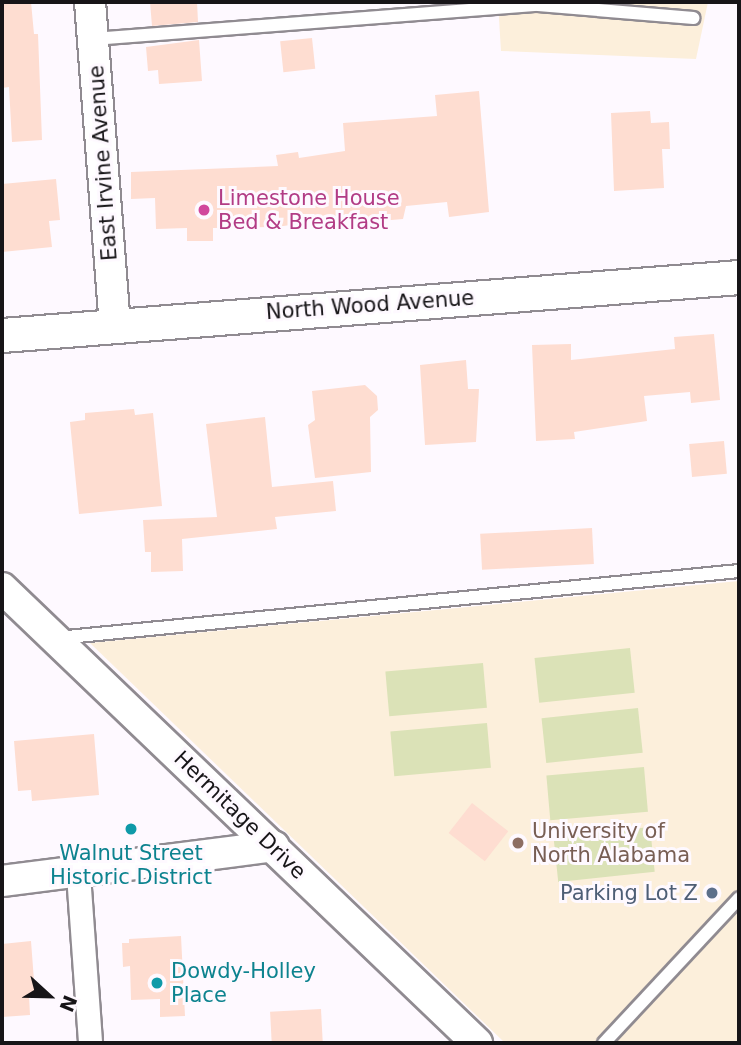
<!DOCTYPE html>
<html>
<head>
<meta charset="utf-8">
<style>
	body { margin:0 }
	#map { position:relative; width:741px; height:1045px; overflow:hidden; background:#fef9ff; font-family:"DejaVu Sans",sans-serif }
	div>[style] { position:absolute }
	.education>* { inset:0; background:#fcefdb }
	.green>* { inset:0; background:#dbe2b7; transform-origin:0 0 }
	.building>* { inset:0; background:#feddd1; transform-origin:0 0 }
	.roads { filter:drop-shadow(2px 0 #908b91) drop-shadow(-2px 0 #908b91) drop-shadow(0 2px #908b91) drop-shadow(0 -2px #908b91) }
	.service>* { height:12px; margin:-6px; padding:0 6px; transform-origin:6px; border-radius:6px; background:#fff }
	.minor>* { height:23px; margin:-11.5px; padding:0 11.5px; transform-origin:11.5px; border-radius:11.5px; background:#fff }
	.tertiary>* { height:30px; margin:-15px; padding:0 15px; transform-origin:15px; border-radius:15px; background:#fff }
	.secondary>* { height:33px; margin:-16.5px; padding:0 16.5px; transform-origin:16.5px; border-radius:16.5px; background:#fff }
	.dots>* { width:19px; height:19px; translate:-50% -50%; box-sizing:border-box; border:4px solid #fef9ff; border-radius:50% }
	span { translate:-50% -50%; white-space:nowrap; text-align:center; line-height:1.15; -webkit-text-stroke:6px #fef9ff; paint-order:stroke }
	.street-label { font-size:21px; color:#171518 }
	.hotel-label { font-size:21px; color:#b23c85 }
	.left { translate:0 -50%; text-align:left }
	.education-label { font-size:21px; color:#785e54 }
	.culture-label { font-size:21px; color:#0d838f }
	.service-label { font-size:21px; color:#4e5e75 }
	.right { translate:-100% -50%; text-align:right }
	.frame { position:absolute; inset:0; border:4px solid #171518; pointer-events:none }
	.north { position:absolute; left:14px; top:961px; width:70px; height:70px; -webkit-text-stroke:5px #fef9ff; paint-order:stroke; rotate:112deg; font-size:19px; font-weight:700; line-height:28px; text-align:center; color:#171518 }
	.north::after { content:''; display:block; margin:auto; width:24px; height:32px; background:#171518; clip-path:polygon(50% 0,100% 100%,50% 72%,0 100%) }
</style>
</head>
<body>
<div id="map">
	<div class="education">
		<i style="clip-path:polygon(498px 2px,708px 2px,696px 59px,501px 51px)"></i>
		<i style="clip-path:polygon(739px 581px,739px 1043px,505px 1043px,90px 643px)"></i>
	</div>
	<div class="green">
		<i style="left:630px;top:648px;width:45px;height:96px;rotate:84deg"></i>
		<i style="left:483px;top:663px;width:45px;height:98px;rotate:85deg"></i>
		<i style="left:638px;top:708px;width:45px;height:97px;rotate:84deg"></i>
		<i style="left:487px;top:723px;width:45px;height:97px;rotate:85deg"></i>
		<i style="left:644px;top:767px;width:45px;height:98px;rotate:85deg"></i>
		<i style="left:650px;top:827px;width:45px;height:97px;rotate:84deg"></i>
	</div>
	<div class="building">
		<i style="clip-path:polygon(2px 2px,31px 2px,34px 34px,38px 34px,42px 140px,12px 142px,9px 87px,2px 88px)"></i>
		<i style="clip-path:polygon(150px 2px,197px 2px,198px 22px,152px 26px)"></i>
		<i style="left:312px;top:38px;width:31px;height:32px;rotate:84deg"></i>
		<i style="clip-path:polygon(199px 40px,202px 81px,159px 84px,158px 70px,148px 71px,146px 47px)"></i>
		<i style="clip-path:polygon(479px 91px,489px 212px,449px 217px,447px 202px,406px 206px,403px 219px,357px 223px,356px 215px,277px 227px,213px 228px,213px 241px,187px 241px,187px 228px,156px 229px,155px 198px,131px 199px,131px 172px,278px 166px,276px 155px,298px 152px,299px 158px,345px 151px,343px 123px,437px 116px,435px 95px)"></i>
		<i style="clip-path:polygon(650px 111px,651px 123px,669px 122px,670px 149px,662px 149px,664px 188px,614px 191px,611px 113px)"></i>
		<i style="clip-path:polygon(56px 179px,60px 220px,49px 221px,52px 247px,2px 252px,2px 184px)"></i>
		<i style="clip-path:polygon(714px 334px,720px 400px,691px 403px,690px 392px,644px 396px,647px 421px,574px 432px,575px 439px,536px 441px,532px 345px,571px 344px,571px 360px,675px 349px,674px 337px)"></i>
		<i style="clip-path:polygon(466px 360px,468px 389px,479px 389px,476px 442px,425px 445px,420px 365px)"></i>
		<i style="clip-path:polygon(365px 385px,377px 396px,378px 410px,370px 417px,371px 472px,315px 478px,308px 425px,315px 420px,312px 391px)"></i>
		<i style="clip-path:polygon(134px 409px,135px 415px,153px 413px,162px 506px,79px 514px,70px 422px,85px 420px,85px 413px)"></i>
		<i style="clip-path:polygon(265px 417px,272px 487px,333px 481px,336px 511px,275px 517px,277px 529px,182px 539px,183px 571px,151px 572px,151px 552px,145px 552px,143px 520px,217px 517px,206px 424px)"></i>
		<i style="left:724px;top:441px;width:33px;height:35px;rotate:85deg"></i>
		<i style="left:592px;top:528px;width:36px;height:112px;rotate:87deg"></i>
		<i style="clip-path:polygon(94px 734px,99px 795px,32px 801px,31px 790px,18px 791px,14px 741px)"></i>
		<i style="left:472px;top:803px;width:46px;height:38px;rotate:38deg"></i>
		<i style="clip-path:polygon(181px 936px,185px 1016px,160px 1017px,160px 999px,131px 1000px,130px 966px,123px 967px,122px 943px,129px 943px,129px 939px)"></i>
		<i style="clip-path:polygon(31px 941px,35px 994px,29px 995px,30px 1015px,2px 1017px,2px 944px)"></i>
		<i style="left:321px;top:1009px;width:34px;height:51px;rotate:87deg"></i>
	</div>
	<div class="roads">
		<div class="service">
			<i style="left:93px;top:39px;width:446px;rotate:-4.4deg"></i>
			<i style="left:538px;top:5px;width:156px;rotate:4.8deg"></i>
			<i style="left:57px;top:638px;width:685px;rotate:-5.61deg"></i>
			<i style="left:604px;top:1043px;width:198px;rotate:-47deg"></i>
		</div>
		<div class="minor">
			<i style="left:78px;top:874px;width:169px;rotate:85.9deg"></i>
		</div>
		<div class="tertiary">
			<i style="left:90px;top:2px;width:324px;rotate:85.6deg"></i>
			<i style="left:2px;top:588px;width:658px;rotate:43.77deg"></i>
			<i style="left:2px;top:881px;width:274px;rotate:-7.3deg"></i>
		</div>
		<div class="secondary">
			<i style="left:2px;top:335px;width:739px;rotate:-4.5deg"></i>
		</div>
	</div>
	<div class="dots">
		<i style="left:204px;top:210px;background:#d1479c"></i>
		<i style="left:131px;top:829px;background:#0f9aa8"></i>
		<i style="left:518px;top:843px;background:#8d6e63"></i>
		<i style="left:712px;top:893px;background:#5c6f8a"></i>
		<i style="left:157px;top:983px;background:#0f9aa8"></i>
	</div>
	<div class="street-label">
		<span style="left:103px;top:163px;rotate:-94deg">East Irvine Avenue</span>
		<span style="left:370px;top:305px;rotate:-4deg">North Wood Avenue</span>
		<span style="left:240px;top:815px;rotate:44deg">Hermitage Drive</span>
	</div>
	<div class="hotel-label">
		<span class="left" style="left:218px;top:210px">Limestone House<br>Bed &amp; Breakfast</span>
	</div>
	<div class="education-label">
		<span class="left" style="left:532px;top:843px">University of<br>North Alabama</span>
	</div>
	<div class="culture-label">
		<span style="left:131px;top:865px">Walnut Street<br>Historic District</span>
		<span class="left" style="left:171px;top:983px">Dowdy-Holley<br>Place</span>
	</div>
	<div class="service-label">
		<span class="right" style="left:698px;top:893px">Parking Lot Z</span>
	</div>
	<div class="frame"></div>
	<div class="north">N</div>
</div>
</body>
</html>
